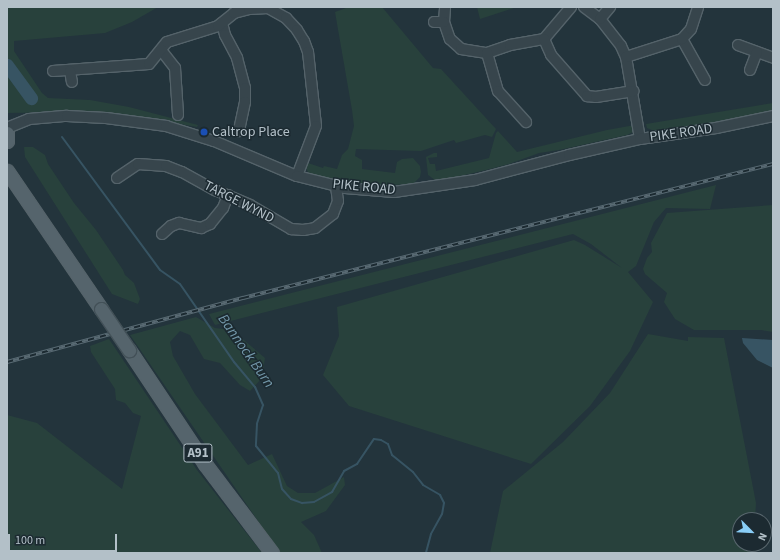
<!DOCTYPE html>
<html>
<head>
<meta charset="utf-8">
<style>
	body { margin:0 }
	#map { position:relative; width:780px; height:560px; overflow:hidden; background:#23343c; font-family:"Source Sans 3",sans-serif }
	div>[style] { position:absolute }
	.green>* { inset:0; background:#28413c }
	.water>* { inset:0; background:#375463 }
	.stream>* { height:2px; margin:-1px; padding:0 1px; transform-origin:1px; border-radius:1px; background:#375463 }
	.river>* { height:13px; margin:-6.5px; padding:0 6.5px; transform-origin:6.5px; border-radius:6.5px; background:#375463 }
	.roads { filter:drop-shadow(1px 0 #55636a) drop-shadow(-1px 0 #55636a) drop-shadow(0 1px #55636a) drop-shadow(0 -1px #55636a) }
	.minor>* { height:10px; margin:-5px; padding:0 5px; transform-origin:5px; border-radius:5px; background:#37454c }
	.major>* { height:13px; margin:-6.5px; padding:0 6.5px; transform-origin:6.5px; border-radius:6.5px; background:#55646c }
	.rail>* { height:3.5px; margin-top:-1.75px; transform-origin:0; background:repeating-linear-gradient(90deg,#1c2a31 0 6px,#596a73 0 12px); box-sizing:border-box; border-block:1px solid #596a73 }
	.bridges { filter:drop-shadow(1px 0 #435158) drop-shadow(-1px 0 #435158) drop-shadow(0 1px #435158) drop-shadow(0 -1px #435158) }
	.major-bridge>* { height:13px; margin:-6.5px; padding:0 6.5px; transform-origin:6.5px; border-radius:6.5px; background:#55646c }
	.dots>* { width:11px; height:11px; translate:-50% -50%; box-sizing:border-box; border:2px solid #1c2a31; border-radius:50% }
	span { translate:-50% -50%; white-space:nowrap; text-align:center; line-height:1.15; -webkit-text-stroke:3px #1c2a31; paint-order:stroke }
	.shield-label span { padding:1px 3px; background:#1c2a31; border:1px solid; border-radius:3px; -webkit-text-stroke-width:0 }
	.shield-label { font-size:13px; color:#b3c0c8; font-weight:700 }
	.poi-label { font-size:14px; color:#b3c0c8 }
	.left { translate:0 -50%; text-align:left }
	.street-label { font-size:14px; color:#b3c0c8 }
	.water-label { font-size:15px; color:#7398aa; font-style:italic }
	.frame { position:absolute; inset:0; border:8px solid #b3c0c8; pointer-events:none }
	.north { position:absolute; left:732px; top:512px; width:40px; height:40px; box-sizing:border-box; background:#1c2a31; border:1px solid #58666d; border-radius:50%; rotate:114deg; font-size:11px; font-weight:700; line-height:16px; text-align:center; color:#b3c0c8 }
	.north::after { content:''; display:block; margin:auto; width:14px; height:18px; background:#89cdf6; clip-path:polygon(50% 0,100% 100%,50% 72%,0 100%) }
	.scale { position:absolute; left:8px; top:534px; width:109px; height:18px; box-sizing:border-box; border:2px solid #b3c0c8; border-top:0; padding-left:5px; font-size:12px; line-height:14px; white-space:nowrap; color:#b3c0c8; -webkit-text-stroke:3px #1c2a31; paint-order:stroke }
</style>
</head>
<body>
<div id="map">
	<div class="green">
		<i style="clip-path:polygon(7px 7px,158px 7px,132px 22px,105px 33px,14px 41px,14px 51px,42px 93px,48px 98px,90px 100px,129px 107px,198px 125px,197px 127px,126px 115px,74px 112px,7px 113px)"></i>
		<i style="clip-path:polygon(349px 7px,382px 7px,433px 68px,441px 69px,496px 129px,492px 137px,485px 135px,456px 143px,454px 140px,421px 151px,356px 149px,355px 156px,362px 160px,362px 169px,395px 173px,397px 162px,402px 159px,413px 158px,420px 166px,421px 172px,420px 177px,413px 184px,367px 186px,333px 182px,312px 176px,308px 172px,305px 166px,307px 166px,308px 163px,323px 168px,324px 166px,337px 169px,342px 155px,348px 149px,354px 126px,352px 110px,335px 12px)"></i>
		<i style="clip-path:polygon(477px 7px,517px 7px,480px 19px)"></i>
		<i style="clip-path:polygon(773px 103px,773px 113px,728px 121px,660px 131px,652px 130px,647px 128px,646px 124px)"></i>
		<i style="clip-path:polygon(635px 125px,633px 132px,627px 135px,559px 150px,539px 153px,509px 164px,486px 170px,439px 181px,435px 180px,428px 175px,426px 157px,434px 153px,437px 153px,437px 157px,428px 158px,430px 164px,435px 164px,436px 171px,489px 158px,496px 133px,498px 131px,517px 152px,607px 130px)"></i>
		<i style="clip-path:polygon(24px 147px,33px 147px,45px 155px,48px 164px,74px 203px,96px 230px,123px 270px,125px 275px,134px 283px,140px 299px,138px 304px,112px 294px,25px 157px)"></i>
		<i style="clip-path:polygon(716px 185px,710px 209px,666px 208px,654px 222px,636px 266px,628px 272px,653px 302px,630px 351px,590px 406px,531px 464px,349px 406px,323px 375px,339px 336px,337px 307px,574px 240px,585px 245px,622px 268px,591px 244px,573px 234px,215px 325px,209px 314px)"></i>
		<i style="clip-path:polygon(773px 205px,773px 332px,761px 330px,694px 330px,675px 319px,664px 302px,667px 293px,645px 274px,643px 269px,647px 258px,652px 252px,651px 243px,667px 213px)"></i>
		<i style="clip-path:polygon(196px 317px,215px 328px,232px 330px,265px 358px,262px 378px,250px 391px,240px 385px,220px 363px,204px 359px,190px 335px,180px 331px,170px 342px,173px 356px,195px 394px,248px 465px,272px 454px,287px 486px,298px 493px,315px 493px,344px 477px,345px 485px,326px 511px,301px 522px,314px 535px,322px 553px,280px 553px,130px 335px)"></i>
		<i style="clip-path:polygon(648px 334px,688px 341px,688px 337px,724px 338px,756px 503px,755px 520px,740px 520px,740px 544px,754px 544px,754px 553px,490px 553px,503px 491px,563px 442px,610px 393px)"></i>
		<i style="clip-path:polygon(109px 339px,197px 470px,262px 553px,7px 553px,7px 415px,37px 423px,122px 489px,141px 416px,133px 413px,125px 403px,116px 400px,115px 389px,91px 352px,90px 346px)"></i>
	</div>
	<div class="water">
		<i style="clip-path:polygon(742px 338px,773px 340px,773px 368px,757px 360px,743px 343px)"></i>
	</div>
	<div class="stream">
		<i style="left:62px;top:137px;width:165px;rotate:53.6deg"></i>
		<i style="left:160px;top:270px;width:24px;rotate:35deg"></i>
		<i style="left:180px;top:284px;width:95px;rotate:55.3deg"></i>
		<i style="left:234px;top:362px;width:33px;rotate:50deg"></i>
		<i style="left:255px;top:387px;width:20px;rotate:66deg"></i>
		<i style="left:263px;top:405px;width:20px;rotate:108deg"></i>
		<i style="left:257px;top:424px;width:22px;rotate:93deg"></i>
		<i style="left:256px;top:446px;width:35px;rotate:51deg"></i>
		<i style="left:278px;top:473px;width:16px;rotate:76deg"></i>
		<i style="left:282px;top:489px;width:13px;rotate:48deg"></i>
		<i style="left:291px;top:499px;width:12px;rotate:20deg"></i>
		<i style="left:302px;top:503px;width:12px;rotate:-5deg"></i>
		<i style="left:314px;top:502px;width:21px;rotate:-29deg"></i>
		<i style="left:332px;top:492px;width:24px;rotate:-60deg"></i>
		<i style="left:344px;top:471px;width:15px;rotate:-28deg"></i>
		<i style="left:357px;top:464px;width:30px;rotate:-56deg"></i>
		<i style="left:374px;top:439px;width:7px;rotate:8deg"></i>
		<i style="left:381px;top:440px;width:8px;rotate:30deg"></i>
		<i style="left:388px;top:444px;width:12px;rotate:70deg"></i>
		<i style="left:392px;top:455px;width:27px;rotate:39deg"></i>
		<i style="left:413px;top:472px;width:16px;rotate:52deg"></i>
		<i style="left:423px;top:485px;width:20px;rotate:30deg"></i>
		<i style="left:440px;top:495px;width:9px;rotate:63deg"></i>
		<i style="left:444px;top:503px;width:11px;rotate:100deg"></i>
		<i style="left:442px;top:514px;width:23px;rotate:119deg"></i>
		<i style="left:431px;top:534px;width:20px;rotate:105deg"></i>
	</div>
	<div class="river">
		<i style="left:7px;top:65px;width:41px;rotate:54deg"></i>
	</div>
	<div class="roads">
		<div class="minor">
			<i style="left:584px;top:7px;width:20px;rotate:37deg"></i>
			<i style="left:600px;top:19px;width:34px;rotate:52deg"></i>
			<i style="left:621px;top:46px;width:12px;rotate:66deg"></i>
			<i style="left:626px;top:57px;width:83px;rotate:80.3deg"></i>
			<i style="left:445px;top:8px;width:14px;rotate:94deg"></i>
			<i style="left:444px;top:22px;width:18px;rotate:71deg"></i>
			<i style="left:450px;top:39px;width:15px;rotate:42deg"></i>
			<i style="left:461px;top:49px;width:26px;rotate:9deg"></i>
			<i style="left:487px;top:53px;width:24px;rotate:-19deg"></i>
			<i style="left:510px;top:45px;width:35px;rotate:-10deg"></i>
			<i style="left:544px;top:39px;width:42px;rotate:-49.8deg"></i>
			<i style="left:600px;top:19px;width:16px;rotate:-50deg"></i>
			<i style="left:434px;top:22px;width:10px"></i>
			<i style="left:222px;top:23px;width:12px;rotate:76deg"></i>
			<i style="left:225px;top:35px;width:26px;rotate:62deg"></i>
			<i style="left:237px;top:58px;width:31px;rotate:75deg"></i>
			<i style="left:245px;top:88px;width:14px;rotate:90deg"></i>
			<i style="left:245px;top:102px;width:30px;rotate:102deg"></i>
			<i style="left:544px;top:39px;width:17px;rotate:66deg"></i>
			<i style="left:551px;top:55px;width:55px;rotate:48.7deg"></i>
			<i style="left:587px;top:96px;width:9px;rotate:6deg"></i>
			<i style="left:596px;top:97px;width:38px;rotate:-9deg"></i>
			<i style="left:682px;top:39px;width:47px;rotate:60.7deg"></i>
			<i style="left:738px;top:45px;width:37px;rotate:20deg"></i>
			<i style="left:161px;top:50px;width:23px;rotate:52deg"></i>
			<i style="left:175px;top:68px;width:47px;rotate:86.3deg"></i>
			<i style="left:487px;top:53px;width:40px;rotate:74deg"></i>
			<i style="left:498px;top:91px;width:42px;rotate:47.9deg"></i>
			<i style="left:626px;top:57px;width:59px;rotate:-17.8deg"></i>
			<i style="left:682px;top:39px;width:13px;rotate:-48deg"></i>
			<i style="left:691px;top:29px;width:23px;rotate:-72deg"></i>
			<i style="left:750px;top:70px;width:19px;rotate:-69deg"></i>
			<i style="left:53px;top:71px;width:96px;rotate:-4.2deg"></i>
			<i style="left:149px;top:64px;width:28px;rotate:-51deg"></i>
			<i style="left:167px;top:42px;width:53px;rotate:-17.4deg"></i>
			<i style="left:218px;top:26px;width:21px;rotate:-39deg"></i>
			<i style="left:234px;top:13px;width:16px;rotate:-15deg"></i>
			<i style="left:249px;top:9px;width:19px;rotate:-3deg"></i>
			<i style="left:268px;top:8px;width:21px;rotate:29deg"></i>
			<i style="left:286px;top:18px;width:16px;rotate:47deg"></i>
			<i style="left:297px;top:30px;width:13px;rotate:58deg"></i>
			<i style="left:304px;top:41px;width:12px;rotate:70deg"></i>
			<i style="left:308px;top:52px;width:74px;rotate:83.8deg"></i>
			<i style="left:316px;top:126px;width:53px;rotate:110.8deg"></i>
			<i style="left:70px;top:71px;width:11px;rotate:80deg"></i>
			<i style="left:7px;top:128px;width:24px;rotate:-22deg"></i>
			<i style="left:29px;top:119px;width:38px;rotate:-5deg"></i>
			<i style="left:67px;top:116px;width:39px;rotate:3deg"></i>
			<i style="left:106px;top:118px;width:61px;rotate:7.6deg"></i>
			<i style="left:166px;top:126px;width:50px;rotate:17.4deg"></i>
			<i style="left:214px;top:141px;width:90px;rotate:22.9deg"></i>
			<i style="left:297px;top:176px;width:49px;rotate:14deg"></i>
			<i style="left:345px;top:188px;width:49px;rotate:4.7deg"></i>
			<i style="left:394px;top:192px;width:82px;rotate:-8.4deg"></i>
			<i style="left:475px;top:180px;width:97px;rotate:-14.9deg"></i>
			<i style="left:569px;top:155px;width:73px;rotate:-12.7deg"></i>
			<i style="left:640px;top:139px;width:77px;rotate:-8.2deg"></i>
			<i style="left:716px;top:128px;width:58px;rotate:-11.9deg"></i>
			<i style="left:117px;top:178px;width:25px;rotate:-34deg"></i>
			<i style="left:138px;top:164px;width:28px;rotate:4deg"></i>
			<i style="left:166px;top:166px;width:17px;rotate:21deg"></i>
			<i style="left:182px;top:172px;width:38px;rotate:29deg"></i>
			<i style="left:215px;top:190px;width:38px;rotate:23deg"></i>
			<i style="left:250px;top:205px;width:48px;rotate:30.3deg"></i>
			<i style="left:291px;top:229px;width:12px;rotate:5deg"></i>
			<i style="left:303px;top:230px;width:12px;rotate:-9deg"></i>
			<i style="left:315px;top:228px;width:23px;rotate:-38deg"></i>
			<i style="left:333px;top:214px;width:14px;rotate:-69deg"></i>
			<i style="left:338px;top:201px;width:15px;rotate:-98deg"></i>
			<i style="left:162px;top:234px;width:12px;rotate:-42deg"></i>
			<i style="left:171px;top:226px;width:9px;rotate:-21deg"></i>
			<i style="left:179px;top:223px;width:23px;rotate:13deg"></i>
			<i style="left:201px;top:228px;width:10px;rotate:-24deg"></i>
			<i style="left:210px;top:224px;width:21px;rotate:-51deg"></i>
			<i style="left:223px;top:208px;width:14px;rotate:-69deg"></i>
		</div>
		<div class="major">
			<i style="left:7px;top:133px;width:8px;rotate:90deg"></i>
			<i style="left:7px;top:171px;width:167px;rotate:55.7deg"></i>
			<i style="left:129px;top:350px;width:137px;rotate:56.3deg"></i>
			<i style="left:205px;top:464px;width:111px;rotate:53deg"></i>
		</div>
	</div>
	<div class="rail">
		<i style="left:7px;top:362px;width:245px;rotate:-15.2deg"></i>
		<i style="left:243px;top:298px;width:547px;rotate:-14.19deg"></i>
	</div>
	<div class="bridges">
		<div class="major-bridge">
			<i style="left:101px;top:309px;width:50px;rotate:55.7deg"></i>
		</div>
	</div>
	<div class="dots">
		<i style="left:204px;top:132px;background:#1a4fb4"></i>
	</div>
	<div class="shield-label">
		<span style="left:198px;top:453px">A91</span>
	</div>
	<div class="poi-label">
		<span class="left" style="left:212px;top:132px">Caltrop Place</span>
	</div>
	<div class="street-label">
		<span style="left:681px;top:133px;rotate:-8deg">PIKE ROAD</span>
		<span style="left:364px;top:187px;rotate:6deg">PIKE ROAD</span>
		<span style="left:239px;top:202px;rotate:27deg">TARGE WYND</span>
	</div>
	<div class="water-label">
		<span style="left:246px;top:351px;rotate:55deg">Bannock Burn</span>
	</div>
	<div class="frame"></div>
	<div class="north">N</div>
	<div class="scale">100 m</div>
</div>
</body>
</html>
